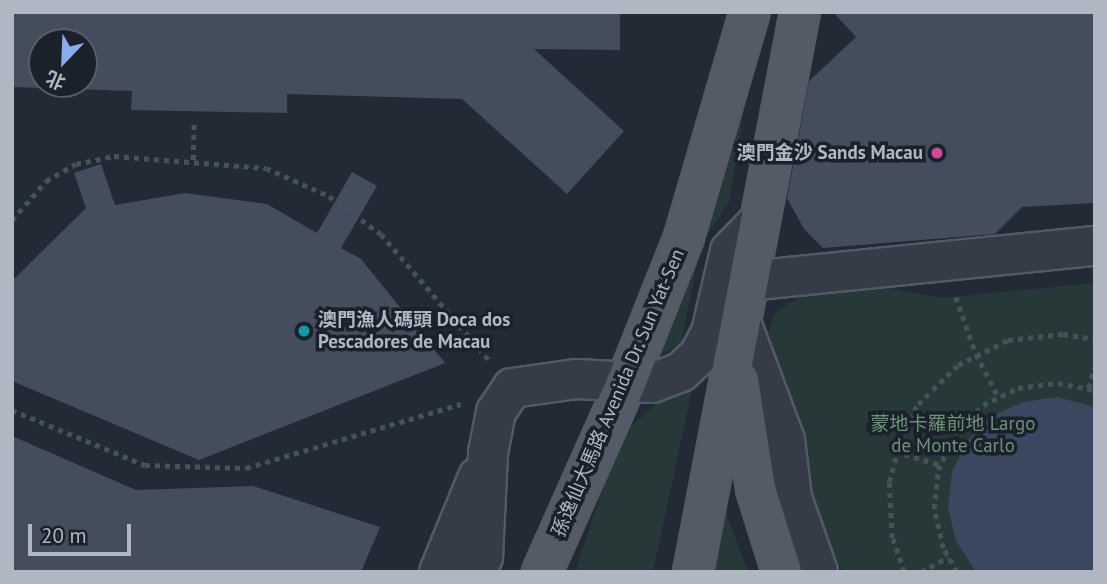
<!DOCTYPE html>
<html>
<head>
<meta charset="utf-8">
<style>
	body { margin:0 }
	#map { position:relative; width:1107px; height:584px; overflow:hidden; background:#222a36; font-family:"PT Sans","Noto Sans SC",sans-serif }
	div>[style] { position:absolute }
	.green>* { inset:0; background:#273839 }
	.water>* { inset:0; background:#39475f }
	.building>* { inset:0; background:#444d5b }
	.path>* { height:4.5px; margin-top:-2.25px; transform-origin:0; background:repeating-linear-gradient(90deg,#445357 0 5px,transparent 0 10px) }
	.roads { filter:drop-shadow(2px 0 #535a65) drop-shadow(-2px 0 #535a65) drop-shadow(0 2px #535a65) drop-shadow(0 -2px #535a65) }
	.minor>* { height:38px; margin:-19px; padding:0 19px; transform-origin:19px; border-radius:19px; background:#363c47 }
	.major>* { height:38px; margin:-19px; padding:0 19px; transform-origin:19px; border-radius:19px; background:#545b67 }
	.dots>* { width:19px; height:19px; translate:-50% -50%; box-sizing:border-box; border:4px solid #1b212b; border-radius:50% }
	span { translate:-50% -50%; white-space:nowrap; text-align:center; line-height:1.15; -webkit-text-stroke:7px #1b212b; paint-order:stroke }
	.poi-label { font-size:19px; color:#b0b7c3; font-weight:700 }
	.right { translate:-100% -50%; text-align:right }
	.left { translate:0 -50%; text-align:left }
	.street-label { font-size:19px; color:#b0b7c3 }
	.park-label { font-size:19px; color:#6a9275 }
	.frame { position:absolute; inset:0; border:14px solid #b0b7c3; pointer-events:none }
	.north { position:absolute; left:28px; top:28px; width:70px; height:70px; box-sizing:border-box; background:#1b212b; border:2px solid #575d68; border-radius:50%; rotate:203deg; font-size:19px; font-weight:700; line-height:28px; text-align:center; color:#b0b7c3 }
	.north::after { content:''; display:block; margin:auto; width:24px; height:32px; background:#8aacee; clip-path:polygon(50% 0,100% 100%,50% 72%,0 100%) }
	.scale { position:absolute; left:28px; top:524px; width:103px; height:32px; box-sizing:border-box; border:4px solid #b0b7c3; border-top:0; padding-left:9px; font-size:21px; line-height:24px; white-space:nowrap; color:#b0b7c3; -webkit-text-stroke:5px #1b212b; paint-order:stroke }
</style>
</head>
<body>
<div id="map">
	<div class="green">
		<i style="clip-path:polygon(749px 78px,729px 203px,702px 241px,681px 342px,653px 360px)"></i>
		<i style="clip-path:polygon(1095px 283px,1095px 572px,843px 572px,830px 546px,764px 344px,775px 313px,804px 294px,884px 287px,942px 298px)"></i>
		<i style="clip-path:polygon(697px 366px,653px 572px,575px 572px,620px 437px)"></i>
		<i style="clip-path:polygon(719px 456px,728px 518px,748px 572px,696px 572px)"></i>
	</div>
	<div class="water">
		<i style="clip-path:polygon(1057px 397px,1095px 407px,1095px 572px,976px 572px,956px 541px,948px 507px,952px 472px,967px 441px,992px 416px,1023px 402px)"></i>
	</div>
	<div class="building">
		<i style="clip-path:polygon(evenodd,12px 12px,620px 12px,620px 50px,534px 49px,624px 131px,567px 194px,462px 99px,287px 94px,287px 113px,131px 110px,132px 91px,12px 87px,12px 12px,42px 42px,84px 42px,84px 84px,42px 84px,42px 42px)"></i>
		<i style="clip-path:polygon(833px 12px,1095px 12px,1095px 203px,1022px 207px,995px 234px,823px 248px,804px 229px,787px 198px,809px 81px,856px 37px)"></i>
		<i style="clip-path:polygon(101px 164px,115px 205px,185px 193px,267px 204px,317px 233px,352px 172px,377px 186px,341px 248px,361px 259px,445px 363px,199px 460px,12px 381px,12px 281px,86px 208px,74px 173px)"></i>
		<i style="clip-path:polygon(12px 436px,136px 490px,253px 486px,380px 527px,361px 572px,12px 572px)"></i>
	</div>
	<div class="path">
		<i style="left:193px;top:160px;width:40px;rotate:-88.6deg"></i>
		<i style="left:12px;top:220px;width:52px;rotate:-48.9deg"></i>
		<i style="left:46px;top:181px;width:34px;rotate:-30deg"></i>
		<i style="left:76px;top:164px;width:39px;rotate:-12deg"></i>
		<i style="left:114px;top:156px;width:152px;rotate:4.5deg"></i>
		<i style="left:266px;top:168px;width:69px;rotate:24deg"></i>
		<i style="left:329px;top:196px;width:64px;rotate:36.2deg"></i>
		<i style="left:381px;top:234px;width:166px;rotate:49.4deg"></i>
		<i style="left:956px;top:297px;width:60px;rotate:70.7deg"></i>
		<i style="left:976px;top:354px;width:47px;rotate:62.4deg"></i>
		<i style="left:1088px;top:388px;width:22px;rotate:-72deg"></i>
		<i style="left:12px;top:410px;width:144px;rotate:22.5deg"></i>
		<i style="left:145px;top:465px;width:101px;rotate:1.7deg"></i>
		<i style="left:246px;top:468px;width:224px;rotate:-16.6deg"></i>
		<i style="left:895px;top:451px;width:47px;rotate:17.3deg"></i>
		<i style="left:904px;top:572px;width:36px;rotate:-109deg"></i>
		<i style="left:892px;top:538px;width:56px;rotate:-93.1deg"></i>
		<i style="left:889px;top:482px;width:56px;rotate:-74.5deg"></i>
		<i style="left:904px;top:428px;width:28px;rotate:-60deg"></i>
		<i style="left:918px;top:404px;width:56px;rotate:-44.3deg"></i>
		<i style="left:958px;top:365px;width:56px;rotate:-26.6deg"></i>
		<i style="left:1008px;top:340px;width:55px;rotate:-6.2deg"></i>
		<i style="left:1063px;top:334px;width:32px;rotate:9deg"></i>
		<i style="left:921px;top:572px;width:31px;rotate:-29deg"></i>
		<i style="left:957px;top:572px;width:28px;rotate:-120deg"></i>
		<i style="left:943px;top:548px;width:40px;rotate:-103deg"></i>
		<i style="left:934px;top:509px;width:39px;rotate:-84deg"></i>
		<i style="left:938px;top:470px;width:40px;rotate:-65deg"></i>
		<i style="left:955px;top:434px;width:40px;rotate:-46deg"></i>
		<i style="left:983px;top:405px;width:39px;rotate:-26deg"></i>
		<i style="left:1018px;top:388px;width:40px;rotate:-7.1deg"></i>
		<i style="left:1058px;top:383px;width:38px;rotate:11deg"></i>
	</div>
	<div class="roads">
		<div class="minor">
			<i style="left:749px;top:281px;width:348px;rotate:-5.8deg"></i>
			<i style="left:741px;top:322px;width:126px;rotate:69.6deg"></i>
			<i style="left:785px;top:440px;width:58px;rotate:83.1deg"></i>
			<i style="left:792px;top:498px;width:78px;rotate:70.6deg"></i>
			<i style="left:439px;top:572px;width:103px;rotate:-67.7deg"></i>
			<i style="left:476px;top:572px;width:17px;rotate:-65deg"></i>
			<i style="left:483px;top:557px;width:104px;rotate:-87.2deg"></i>
			<i style="left:488px;top:453px;width:42px;rotate:-79deg"></i>
			<i style="left:496px;top:412px;width:29px;rotate:-56deg"></i>
			<i style="left:512px;top:388px;width:66px;rotate:-7.9deg"></i>
			<i style="left:577px;top:379px;width:75px;rotate:3.1deg"></i>
			<i style="left:652px;top:383px;width:31px;rotate:-21deg"></i>
			<i style="left:681px;top:372px;width:25px;rotate:-43deg"></i>
			<i style="left:699px;top:355px;width:26px;rotate:-62deg"></i>
			<i style="left:711px;top:332px;width:83px;rotate:-76.8deg"></i>
			<i style="left:730px;top:251px;width:43px;rotate:-45.9deg"></i>
		</div>
		<div class="major">
			<i style="left:739px;top:380px;width:110px;rotate:81.1deg"></i>
			<i style="left:756px;top:489px;width:87px;rotate:72.6deg"></i>
			<i style="left:542px;top:572px;width:207px;rotate:-66deg"></i>
			<i style="left:626px;top:383px;width:157px;rotate:-68.3deg"></i>
			<i style="left:684px;top:237px;width:234px;rotate:-73.7deg"></i>
			<i style="left:693px;top:572px;width:570px;rotate:-79.18deg"></i>
		</div>
	</div>
	<div class="dots">
		<i style="left:937px;top:153px;background:#d1479c"></i>
		<i style="left:304px;top:331px;background:#0f9aa8"></i>
	</div>
	<div class="poi-label">
		<span class="right" style="left:923px;top:153px">澳門金沙 Sands Macau</span>
		<span class="left" style="left:318px;top:331px">澳門漁人碼頭 Doca dos<br>Pescadores de Macau</span>
	</div>
	<div class="street-label">
		<span style="left:618px;top:393px;rotate:-67deg">孫逸仙大馬路 Avenida Dr. Sun Yat-Sen</span>
	</div>
	<div class="park-label">
		<span style="left:953px;top:435px">蒙地卡羅前地 Largo<br>de Monte Carlo</span>
	</div>
	<div class="frame"></div>
	<div class="north">北</div>
	<div class="scale">20 m</div>
</div>
</body>
</html>
